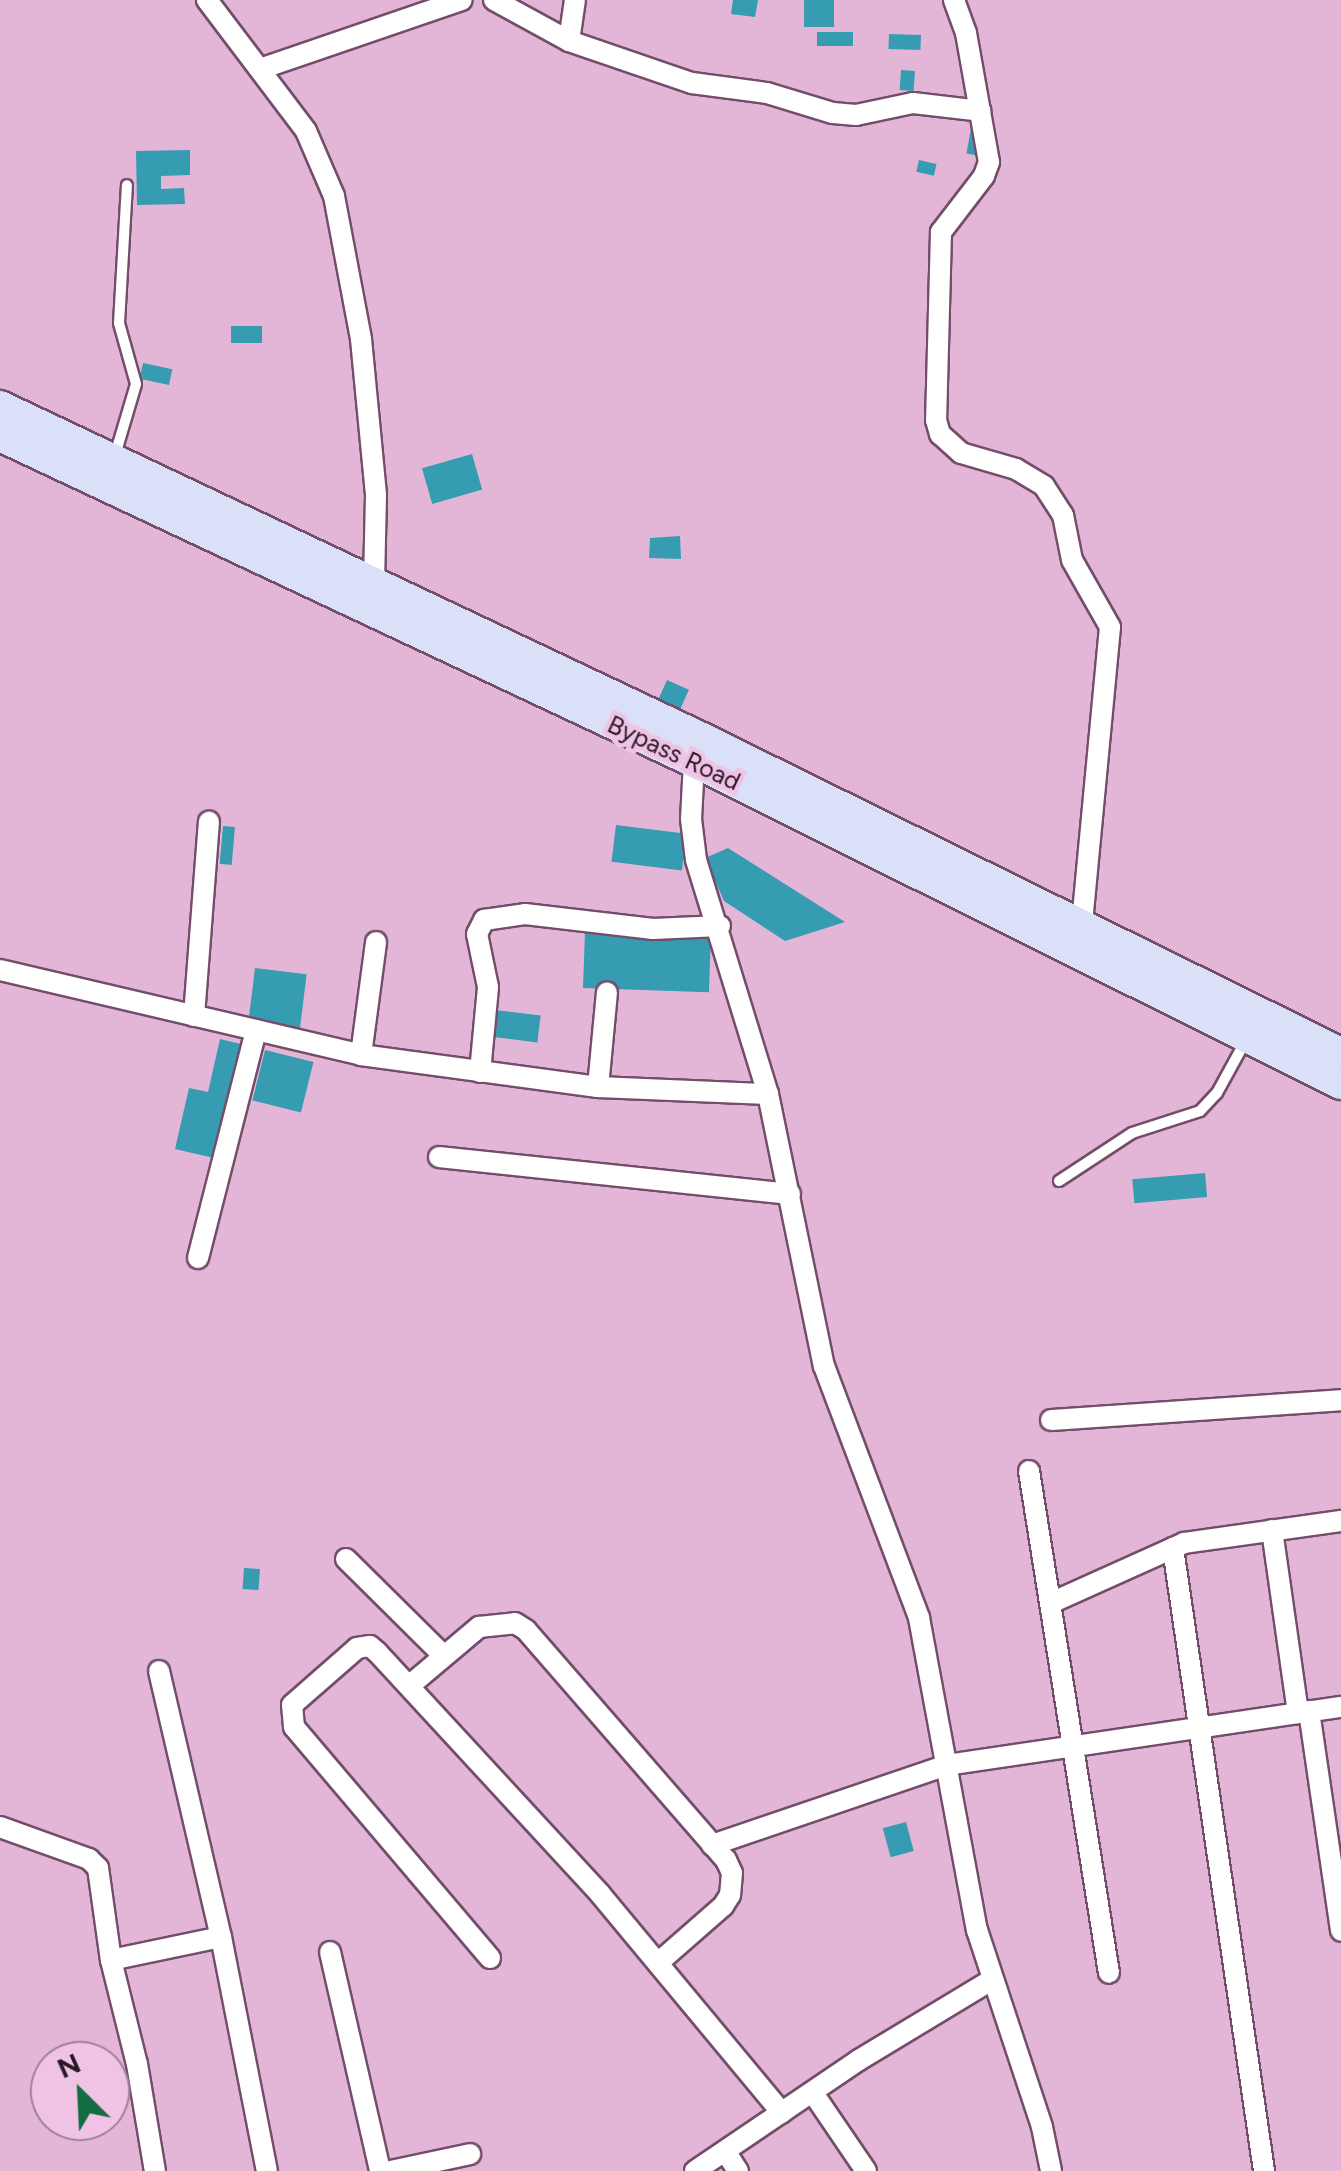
<!DOCTYPE html>
<html>
<head>
<meta charset="utf-8">
<style>
	body { margin:0 }
	#map { position:relative; width:1341px; height:2171px; overflow:hidden; background:#e3b6d8; font-family:Figtree,sans-serif }
	div>[style] { position:absolute }
	.building>* { inset:0; background:#369cb2; transform-origin:0 0 }
	.roads { filter:drop-shadow(2px 0 #744d6b) drop-shadow(-2px 0 #744d6b) drop-shadow(0 2px #744d6b) drop-shadow(0 -2px #744d6b) }
	.lane>* { height:10px; margin:-5px; padding:0 5px; transform-origin:5px; border-radius:5px; background:#fff }
	.street>* { height:20px; margin:-10px; padding:0 10px; transform-origin:10px; border-radius:10px; background:#fff }
	.primary>* { height:30px; margin:-15px; padding:0 15px; transform-origin:15px; border-radius:15px; background:#dae0f7 }
	span { translate:-50% -50%; white-space:nowrap; text-align:center; line-height:1.15; -webkit-text-stroke:9px #f0c3e5; paint-order:stroke }
	.street-label { font-size:25px; color:#291926 }
	.north { position:absolute; left:30px; top:2041px; width:100px; height:100px; box-sizing:border-box; background:#f0c3e5; border:2px solid #a07f99; border-radius:50%; rotate:336deg; font-size:28px; font-weight:700; line-height:40px; text-align:center; color:#291926 }
	.north::after { content:''; display:block; margin:auto; width:35px; height:45px; background:#146d40; clip-path:polygon(50% 0,100% 100%,50% 72%,0 100%) }
</style>
</head>
<body>
<div id="map">
	<div class="building">
		<i style="clip-path:polygon(733px 0,758px 0,755px 17px,731px 14px)"></i>
		<i style="left:804px;top:0;width:30px;height:27px"></i>
		<i style="left:817px;top:32px;width:36px;height:14px"></i>
		<i style="left:889px;top:34px;width:32px;height:15px;rotate:2deg"></i>
		<i style="left:901px;top:70px;width:14px;height:20px;rotate:4deg"></i>
		<i style="left:971px;top:128px;width:11px;height:26px;rotate:10deg"></i>
		<i style="clip-path:polygon(190px 150px,190px 175px,161px 176px,161px 189px,184px 188px,185px 204px,137px 205px,136px 151px)"></i>
		<i style="left:919px;top:160px;width:18px;height:12px;rotate:13deg"></i>
		<i style="left:231px;top:326px;width:31px;height:17px"></i>
		<i style="left:143px;top:363px;width:30px;height:16px;rotate:12deg"></i>
		<i style="left:472px;top:454px;width:37px;height:52px;rotate:74deg"></i>
		<i style="clip-path:polygon(680px 536px,681px 559px,649px 558px,650px 538px)"></i>
		<i style="left:667px;top:680px;width:24px;height:22px;rotate:24deg"></i>
		<i style="left:616px;top:825px;width:71px;height:37px;rotate:7deg"></i>
		<i style="left:223px;top:826px;width:12px;height:38px;rotate:5deg"></i>
		<i style="clip-path:polygon(728px 848px,845px 922px,785px 941px,724px 901px,705px 858px)"></i>
		<i style="left:585px;top:931px;width:126px;height:57px;rotate:2deg"></i>
		<i style="left:255px;top:968px;width:52px;height:56px;rotate:7deg"></i>
		<i style="left:495px;top:1010px;width:46px;height:27px;rotate:7deg"></i>
		<i style="clip-path:polygon(220px 1039px,245px 1045px,218px 1159px,175px 1149px,189px 1088px,208px 1092px)"></i>
		<i style="left:265px;top:1050px;width:50px;height:52px;rotate:14deg"></i>
		<i style="left:1205px;top:1173px;width:24px;height:73px;rotate:85deg"></i>
		<i style="left:244px;top:1568px;width:16px;height:21px;rotate:4deg"></i>
		<i style="left:906px;top:1822px;width:30px;height:24px;rotate:75deg"></i>
	</div>
	<div class="roads">
		<div class="lane">
			<i style="left:115px;top:455px;width:74px;rotate:-73.5deg"></i>
			<i style="left:136px;top:384px;width:63px;rotate:-105.6deg"></i>
			<i style="left:119px;top:323px;width:138px;rotate:-86.7deg"></i>
			<i style="left:1059px;top:1181px;width:87px;rotate:-33.3deg"></i>
			<i style="left:1132px;top:1133px;width:71px;rotate:-17.9deg"></i>
			<i style="left:1200px;top:1111px;width:25px;rotate:-47deg"></i>
			<i style="left:1217px;top:1093px;width:60px;rotate:-61.3deg"></i>
		</div>
		<div class="street">
			<i style="left:207px;top:0;width:164px;rotate:52.9deg"></i>
			<i style="left:306px;top:131px;width:71px;rotate:66.7deg"></i>
			<i style="left:334px;top:196px;width:146px;rotate:79.3deg"></i>
			<i style="left:361px;top:339px;width:157px;rotate:84.5deg"></i>
			<i style="left:376px;top:495px;width:87px;rotate:91.3deg"></i>
			<i style="left:494px;top:0;width:85px;rotate:28.7deg"></i>
			<i style="left:569px;top:41px;width:130px;rotate:18.9deg"></i>
			<i style="left:692px;top:83px;width:76px;rotate:7.6deg"></i>
			<i style="left:767px;top:93px;width:69px;rotate:16.9deg"></i>
			<i style="left:833px;top:113px;width:23px;rotate:5deg"></i>
			<i style="left:856px;top:115px;width:58px;rotate:-11.9deg"></i>
			<i style="left:913px;top:103px;width:68px;rotate:6.7deg"></i>
			<i style="left:954px;top:0;width:35px;rotate:70deg"></i>
			<i style="left:966px;top:33px;width:131px;rotate:79.9deg"></i>
			<i style="left:989px;top:162px;width:15px;rotate:110deg"></i>
			<i style="left:984px;top:176px;width:71px;rotate:127.5deg"></i>
			<i style="left:941px;top:232px;width:188px;rotate:91.5deg"></i>
			<i style="left:936px;top:420px;width:15px;rotate:74deg"></i>
			<i style="left:940px;top:434px;width:28px;rotate:42deg"></i>
			<i style="left:961px;top:453px;width:57px;rotate:16.2deg"></i>
			<i style="left:1016px;top:469px;width:33px;rotate:31deg"></i>
			<i style="left:1044px;top:486px;width:35px;rotate:57deg"></i>
			<i style="left:1063px;top:515px;width:46px;rotate:78.7deg"></i>
			<i style="left:1072px;top:560px;width:77px;rotate:60.4deg"></i>
			<i style="left:1110px;top:627px;width:299px;rotate:95.4deg"></i>
			<i style="left:569px;top:41px;width:41px;rotate:-81.7deg"></i>
			<i style="left:260px;top:69px;width:213px;rotate:-18.9deg"></i>
			<i style="left:694px;top:762px;width:57px;rotate:93deg"></i>
			<i style="left:691px;top:819px;width:41px;rotate:83deg"></i>
			<i style="left:696px;top:860px;width:245px;rotate:72.9deg"></i>
			<i style="left:768px;top:1094px;width:278px;rotate:78.4deg"></i>
			<i style="left:824px;top:1366px;width:269px;rotate:69.3deg"></i>
			<i style="left:919px;top:1618px;width:317px;rotate:79.5deg"></i>
			<i style="left:977px;top:1930px;width:207px;rotate:71.7deg"></i>
			<i style="left:1042px;top:2127px;width:45px;rotate:78.4deg"></i>
			<i style="left:0;top:970px;width:371px;rotate:13.2deg"></i>
			<i style="left:361px;top:1055px;width:239px;rotate:7.7deg"></i>
			<i style="left:598px;top:1087px;width:170px;rotate:2.4deg"></i>
			<i style="left:194px;top:1016px;width:195px;rotate:-85.6deg"></i>
			<i style="left:361px;top:1055px;width:114px;rotate:-82.4deg"></i>
			<i style="left:480px;top:1072px;width:85px;rotate:-84.6deg"></i>
			<i style="left:488px;top:987px;width:54px;rotate:-101.7deg"></i>
			<i style="left:477px;top:934px;width:16px;rotate:-63deg"></i>
			<i style="left:484px;top:920px;width:41px;rotate:-8.3deg"></i>
			<i style="left:525px;top:914px;width:129px;rotate:6.7deg"></i>
			<i style="left:653px;top:929px;width:67px;rotate:-2.6deg"></i>
			<i style="left:598px;top:1087px;width:95px;rotate:-84.6deg"></i>
			<i style="left:439px;top:1157px;width:353px;rotate:6deg"></i>
			<i style="left:198px;top:1258px;width:235px;rotate:-75.7deg"></i>
			<i style="left:1051px;top:1420px;width:291px;rotate:-3.9deg"></i>
			<i style="left:1029px;top:1471px;width:508px;rotate:80.95deg"></i>
			<i style="left:1272px;top:1530px;width:185px;rotate:81.9deg"></i>
			<i style="left:1173px;top:1548px;width:630px;rotate:81.69deg"></i>
			<i style="left:346px;top:1559px;width:138px;rotate:44.7deg"></i>
			<i style="left:1053px;top:1602px;width:144px;rotate:-24.2deg"></i>
			<i style="left:1184px;top:1543px;width:159px;rotate:-8deg"></i>
			<i style="left:159px;top:1671px;width:273px;rotate:76.9deg"></i>
			<i style="left:221px;top:1937px;width:238px;rotate:78.9deg"></i>
			<i style="left:409px;top:1686px;width:92px;rotate:-40.1deg"></i>
			<i style="left:479px;top:1627px;width:36px;rotate:-6deg"></i>
			<i style="left:515px;top:1623px;width:13px;rotate:32deg"></i>
			<i style="left:526px;top:1630px;width:305px;rotate:49deg"></i>
			<i style="left:726px;top:1860px;width:14px;rotate:65deg"></i>
			<i style="left:732px;top:1873px;width:22px;rotate:95deg"></i>
			<i style="left:730px;top:1895px;width:13px;rotate:122deg"></i>
			<i style="left:723px;top:1906px;width:85px;rotate:138.8deg"></i>
			<i style="left:1309px;top:1711px;width:222px;rotate:81.7deg"></i>
			<i style="left:0;top:1827px;width:95px;rotate:19.8deg"></i>
			<i style="left:89px;top:1859px;width:13px;rotate:45deg"></i>
			<i style="left:98px;top:1868px;width:93px;rotate:82deg"></i>
			<i style="left:111px;top:1960px;width:107px;rotate:76deg"></i>
			<i style="left:137px;top:2064px;width:109px;rotate:80.5deg"></i>
			<i style="left:712px;top:1845px;width:248px;rotate:-18.8deg"></i>
			<i style="left:947px;top:1765px;width:398px;rotate:-8.4deg"></i>
			<i style="left:330px;top:1952px;width:225px;rotate:77.1deg"></i>
			<i style="left:490px;top:1958px;width:303px;rotate:-130.3deg"></i>
			<i style="left:294px;top:1727px;width:22px;rotate:-95deg"></i>
			<i style="left:292px;top:1705px;width:86px;rotate:-41.2deg"></i>
			<i style="left:357px;top:1648px;width:13px;rotate:-9deg"></i>
			<i style="left:370px;top:1646px;width:9px;rotate:41deg"></i>
			<i style="left:377px;top:1652px;width:330px;rotate:47.3deg"></i>
			<i style="left:601px;top:1895px;width:283px;rotate:50.3deg"></i>
			<i style="left:111px;top:1960px;width:112px;rotate:-11.8deg"></i>
			<i style="left:813px;top:2093px;width:94px;rotate:55.8deg"></i>
			<i style="left:725px;top:2151px;width:24px;rotate:57deg"></i>
			<i style="left:391px;top:2171px;width:81px;rotate:-12.1deg"></i>
			<i style="left:695px;top:2171px;width:198px;rotate:-34.1deg"></i>
			<i style="left:859px;top:2060px;width:153px;rotate:-31.1deg"></i>
		</div>
		<div class="primary">
			<i style="left:0;top:406px;width:777px;rotate:25.31deg"></i>
			<i style="left:702px;top:738px;width:712px;rotate:26.24deg"></i>
			<i style="left:0;top:436px;width:767px;rotate:25.16deg"></i>
			<i style="left:694px;top:762px;width:723px;rotate:26.46deg"></i>
		</div>
	</div>
	<div class="street-label">
		<span style="left:674px;top:753px;rotate:25deg">Bypass Road</span>
	</div>
	<div class="north">N</div>
</div>
</body>
</html>
